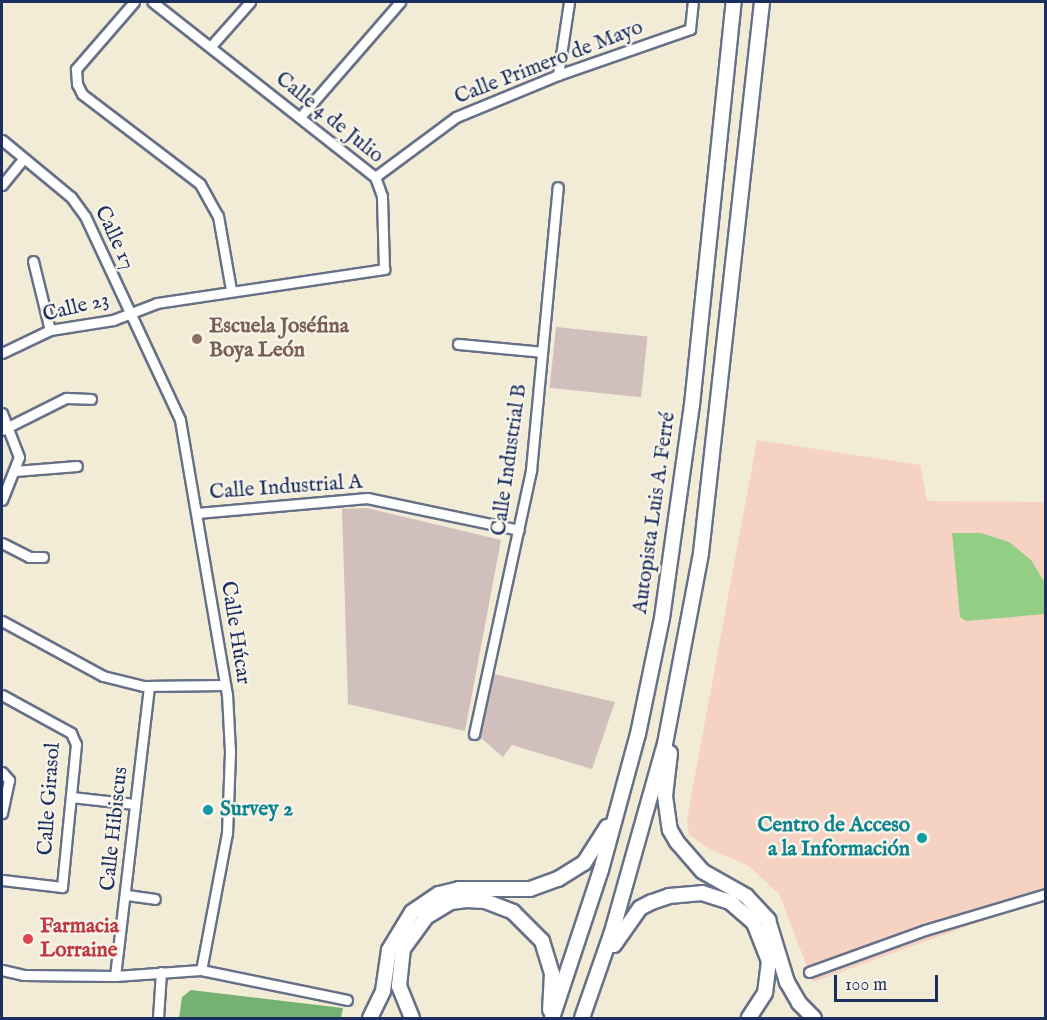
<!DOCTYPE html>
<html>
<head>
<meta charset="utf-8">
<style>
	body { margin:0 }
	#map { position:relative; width:1047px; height:1020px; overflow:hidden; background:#f2ebd5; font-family:"IM FELL English",serif }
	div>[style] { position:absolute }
	.built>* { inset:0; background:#f6d2c3 }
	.industrial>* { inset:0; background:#d1bfbd; transform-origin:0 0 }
	.green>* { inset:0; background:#92cf85 }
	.forest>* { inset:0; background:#75b272 }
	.roads { filter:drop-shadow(2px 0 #667188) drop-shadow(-2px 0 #667188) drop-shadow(0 2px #667188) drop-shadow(0 -2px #667188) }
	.minor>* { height:9px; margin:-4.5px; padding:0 4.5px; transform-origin:4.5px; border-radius:4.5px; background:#fff }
	.highway>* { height:14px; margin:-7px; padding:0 7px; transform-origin:7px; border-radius:7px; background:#fff }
	.dots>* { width:16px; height:16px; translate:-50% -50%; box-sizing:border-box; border:3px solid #f7f3e8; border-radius:50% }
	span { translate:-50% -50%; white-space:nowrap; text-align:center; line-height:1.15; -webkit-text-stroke:5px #f7f3e8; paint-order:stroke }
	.street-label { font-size:21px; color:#1b2f5e }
	.education-label { font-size:21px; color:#785e54; font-weight:700 }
	.left { translate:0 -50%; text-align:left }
	.culture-label { font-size:21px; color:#0d838f; font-weight:700 }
	.right { translate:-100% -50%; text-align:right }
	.health-label { font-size:21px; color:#be3a42; font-weight:700 }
	.frame { position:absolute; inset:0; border:3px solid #1b2f5e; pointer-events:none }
	.scale { position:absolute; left:834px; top:975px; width:104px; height:27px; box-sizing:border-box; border:3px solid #1b2f5e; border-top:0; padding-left:8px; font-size:18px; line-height:21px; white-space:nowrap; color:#1b2f5e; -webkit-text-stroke:4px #f7f3e8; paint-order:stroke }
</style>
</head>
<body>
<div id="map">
	<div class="built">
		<i style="clip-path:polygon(757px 440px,920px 465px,927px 501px,1045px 502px,1045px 898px,813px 982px,779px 894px,749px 866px,708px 848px,689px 835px,687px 819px)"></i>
	</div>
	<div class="industrial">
		<i style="left:556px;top:327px;width:92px;height:61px;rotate:6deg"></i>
		<i style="clip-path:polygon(367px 508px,501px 540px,465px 731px,348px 704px,342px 509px)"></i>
		<i style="clip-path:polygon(494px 674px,615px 702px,592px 769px,512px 745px,503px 757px,480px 737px)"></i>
	</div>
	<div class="green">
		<i style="clip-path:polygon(952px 533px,981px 533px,1009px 542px,1031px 560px,1045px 583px,1045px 614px,966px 621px,960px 617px)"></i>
	</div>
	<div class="forest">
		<i style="clip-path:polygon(191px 990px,343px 1008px,341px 1018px,179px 1018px,182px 997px)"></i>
	</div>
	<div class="roads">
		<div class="minor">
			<i style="left:134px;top:2px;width:89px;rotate:130.9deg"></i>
			<i style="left:76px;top:69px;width:15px;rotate:86deg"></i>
			<i style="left:77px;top:84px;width:11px;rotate:63deg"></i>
			<i style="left:82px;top:94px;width:148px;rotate:37.3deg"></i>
			<i style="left:200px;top:184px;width:37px;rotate:61deg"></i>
			<i style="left:218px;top:216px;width:75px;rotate:80deg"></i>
			<i style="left:211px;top:46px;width:59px;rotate:-48.4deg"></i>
			<i style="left:558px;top:75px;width:74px;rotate:-81.4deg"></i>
			<i style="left:301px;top:116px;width:151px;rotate:-49deg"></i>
			<i style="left:2px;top:140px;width:89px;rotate:39.6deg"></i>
			<i style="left:71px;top:197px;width:24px;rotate:54deg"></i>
			<i style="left:85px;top:216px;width:225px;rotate:65deg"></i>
			<i style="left:180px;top:420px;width:278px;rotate:80.3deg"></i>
			<i style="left:227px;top:694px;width:58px;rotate:87deg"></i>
			<i style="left:230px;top:752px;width:81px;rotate:92.1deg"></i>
			<i style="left:227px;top:833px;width:139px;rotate:100.7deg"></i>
			<i style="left:375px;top:177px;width:101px;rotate:-36.5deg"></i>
			<i style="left:456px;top:117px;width:110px;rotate:-22.4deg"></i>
			<i style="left:558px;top:75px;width:140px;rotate:-19.2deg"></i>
			<i style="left:690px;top:29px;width:27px;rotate:-84deg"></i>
			<i style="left:2px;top:185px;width:33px;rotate:-51deg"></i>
			<i style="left:33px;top:261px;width:71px;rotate:76.2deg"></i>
			<i style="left:458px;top:344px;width:84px;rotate:5.4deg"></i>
			<i style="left:2px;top:353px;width:53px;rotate:-25.6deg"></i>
			<i style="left:50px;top:330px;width:64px;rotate:-9deg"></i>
			<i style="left:113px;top:320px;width:47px;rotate:-21.1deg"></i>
			<i style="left:157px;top:303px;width:230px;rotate:-8.5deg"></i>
			<i style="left:384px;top:269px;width:73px;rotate:-91.6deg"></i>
			<i style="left:382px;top:196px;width:20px;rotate:-110deg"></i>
			<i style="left:375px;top:177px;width:283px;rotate:-141.8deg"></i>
			<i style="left:2px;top:413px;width:47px;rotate:68.9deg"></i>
			<i style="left:19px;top:457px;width:46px;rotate:111.6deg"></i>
			<i style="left:2px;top:430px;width:72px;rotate:-26.6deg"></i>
			<i style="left:66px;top:398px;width:25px;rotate:2deg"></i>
			<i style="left:15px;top:471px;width:62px;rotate:-4.6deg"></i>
			<i style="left:197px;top:513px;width:171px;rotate:-5deg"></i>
			<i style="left:367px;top:498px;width:155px;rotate:11.9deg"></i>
			<i style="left:2px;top:543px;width:30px;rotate:27deg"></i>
			<i style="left:29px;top:557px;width:14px"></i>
			<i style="left:2px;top:621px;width:115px;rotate:28.6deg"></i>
			<i style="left:103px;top:676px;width:41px;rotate:14deg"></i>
			<i style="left:143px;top:686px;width:82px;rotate:-0.7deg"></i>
			<i style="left:2px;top:695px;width:79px;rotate:28.8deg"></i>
			<i style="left:71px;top:733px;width:12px;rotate:66deg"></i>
			<i style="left:76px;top:744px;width:144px;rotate:95.6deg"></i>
			<i style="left:62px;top:887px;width:60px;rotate:-173.3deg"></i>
			<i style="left:474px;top:734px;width:270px;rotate:-77.8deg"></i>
			<i style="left:531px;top:470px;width:284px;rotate:-84.6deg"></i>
			<i style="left:2px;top:772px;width:11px;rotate:49deg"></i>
			<i style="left:9px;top:780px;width:34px;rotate:102deg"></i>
			<i style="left:71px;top:797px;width:64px;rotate:6.2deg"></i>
			<i style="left:127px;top:895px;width:28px;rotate:8deg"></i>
			<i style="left:2px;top:970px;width:22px;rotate:13deg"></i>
			<i style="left:23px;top:975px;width:92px;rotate:0.6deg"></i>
			<i style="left:115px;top:976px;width:86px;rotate:-4deg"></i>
			<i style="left:201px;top:970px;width:149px;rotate:11.6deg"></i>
			<i style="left:809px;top:972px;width:123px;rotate:-19.9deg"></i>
			<i style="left:925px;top:930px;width:126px;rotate:-16.6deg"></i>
			<i style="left:115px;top:976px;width:292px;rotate:-83.3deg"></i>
			<i style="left:158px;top:1018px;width:46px;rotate:-86.3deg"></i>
		</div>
		<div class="highway">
			<i style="left:670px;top:753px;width:43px;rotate:96.6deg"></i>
			<i style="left:665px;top:796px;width:34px;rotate:82deg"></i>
			<i style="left:670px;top:830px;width:14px;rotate:60deg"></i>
			<i style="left:677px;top:842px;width:38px;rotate:49deg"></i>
			<i style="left:702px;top:871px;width:51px;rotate:29.6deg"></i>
			<i style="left:746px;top:896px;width:33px;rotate:47deg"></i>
			<i style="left:768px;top:920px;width:65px;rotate:73deg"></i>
			<i style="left:787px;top:982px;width:24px;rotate:60deg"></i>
			<i style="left:799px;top:1003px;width:21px;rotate:45deg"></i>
			<i style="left:614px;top:945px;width:45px;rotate:-54.9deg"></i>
			<i style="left:640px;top:908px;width:13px;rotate:-27deg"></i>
			<i style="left:652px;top:902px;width:18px;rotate:-19deg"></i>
			<i style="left:669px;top:896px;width:33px;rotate:-5deg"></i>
			<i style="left:702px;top:893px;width:29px;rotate:18deg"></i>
			<i style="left:730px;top:902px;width:32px;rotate:41deg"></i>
			<i style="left:754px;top:923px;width:41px;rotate:68.5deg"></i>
			<i style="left:769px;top:961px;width:32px;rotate:97deg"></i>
			<i style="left:765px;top:993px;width:30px;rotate:123deg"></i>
			<i style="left:370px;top:1018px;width:30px;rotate:-64deg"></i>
			<i style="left:383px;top:991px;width:41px;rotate:-81.7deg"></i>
			<i style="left:389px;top:950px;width:44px;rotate:-58.8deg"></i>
			<i style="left:412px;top:912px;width:32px;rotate:-34deg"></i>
			<i style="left:439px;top:894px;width:21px;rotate:-14deg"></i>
			<i style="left:459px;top:889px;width:71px"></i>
			<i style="left:530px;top:889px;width:30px;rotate:-20deg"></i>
			<i style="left:558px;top:879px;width:31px;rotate:-32deg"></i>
			<i style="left:584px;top:863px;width:43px;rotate:-57.4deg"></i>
			<i style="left:412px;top:1018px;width:35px;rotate:-112deg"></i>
			<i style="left:399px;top:986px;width:37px;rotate:-84deg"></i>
			<i style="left:403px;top:949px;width:39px;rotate:-54deg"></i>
			<i style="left:426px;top:917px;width:29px;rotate:-31deg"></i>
			<i style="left:451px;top:902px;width:16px;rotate:-7deg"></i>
			<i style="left:467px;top:900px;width:18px;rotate:3deg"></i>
			<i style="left:485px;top:901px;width:30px;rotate:21deg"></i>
			<i style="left:513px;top:912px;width:41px;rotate:45deg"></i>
			<i style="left:542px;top:941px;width:34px;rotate:73deg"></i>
			<i style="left:552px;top:973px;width:37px;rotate:93deg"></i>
			<i style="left:552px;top:1018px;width:156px;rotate:-71.7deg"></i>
			<i style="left:601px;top:870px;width:141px;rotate:-74.8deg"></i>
			<i style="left:638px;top:734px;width:118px;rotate:-78.3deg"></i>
			<i style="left:662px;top:618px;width:215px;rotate:-82deg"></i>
			<i style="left:692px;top:405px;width:405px;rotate:-84.1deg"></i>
			<i style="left:582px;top:1018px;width:91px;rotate:-70.8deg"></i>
			<i style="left:612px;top:932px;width:195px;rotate:-74.3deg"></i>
			<i style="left:665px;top:744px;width:194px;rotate:-79.3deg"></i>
			<i style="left:701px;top:553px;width:554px;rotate:-83.68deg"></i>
		</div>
	</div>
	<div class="dots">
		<i style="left:197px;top:339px;background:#8d6e63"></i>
		<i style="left:208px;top:810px;background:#0f9aa8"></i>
		<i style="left:922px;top:838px;background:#0f9aa8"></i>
		<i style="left:28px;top:939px;background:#e0444e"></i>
	</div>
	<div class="street-label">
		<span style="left:549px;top:63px;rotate:-21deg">Calle Primero de Mayo</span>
		<span style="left:329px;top:118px;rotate:39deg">Calle 4 de Julio</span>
		<span style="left:114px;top:238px;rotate:65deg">Calle 17</span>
		<span style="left:76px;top:308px;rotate:-14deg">Calle 23</span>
		<span style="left:510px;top:460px;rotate:-82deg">Calle Industrial B</span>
		<span style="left:286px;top:488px;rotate:-4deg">Calle Industrial A</span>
		<span style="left:655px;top:513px;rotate:-82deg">Autopista Luis A. Ferré</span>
		<span style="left:235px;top:633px;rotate:81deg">Calle Húcar</span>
		<span style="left:50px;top:799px;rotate:-86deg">Calle Girasol</span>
		<span style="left:115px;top:829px;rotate:-84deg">Calle Hibiscus</span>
	</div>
	<div class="education-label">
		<span class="left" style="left:209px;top:339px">Escuela Joséfina<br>Boya León</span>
	</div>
	<div class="culture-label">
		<span class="left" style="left:220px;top:810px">Survey 2</span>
		<span class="right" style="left:910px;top:838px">Centro de Acceso<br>a la Información</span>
	</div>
	<div class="health-label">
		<span class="left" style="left:40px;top:939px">Farmacia<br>Lorraine</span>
	</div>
	<div class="frame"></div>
	<div class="scale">100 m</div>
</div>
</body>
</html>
